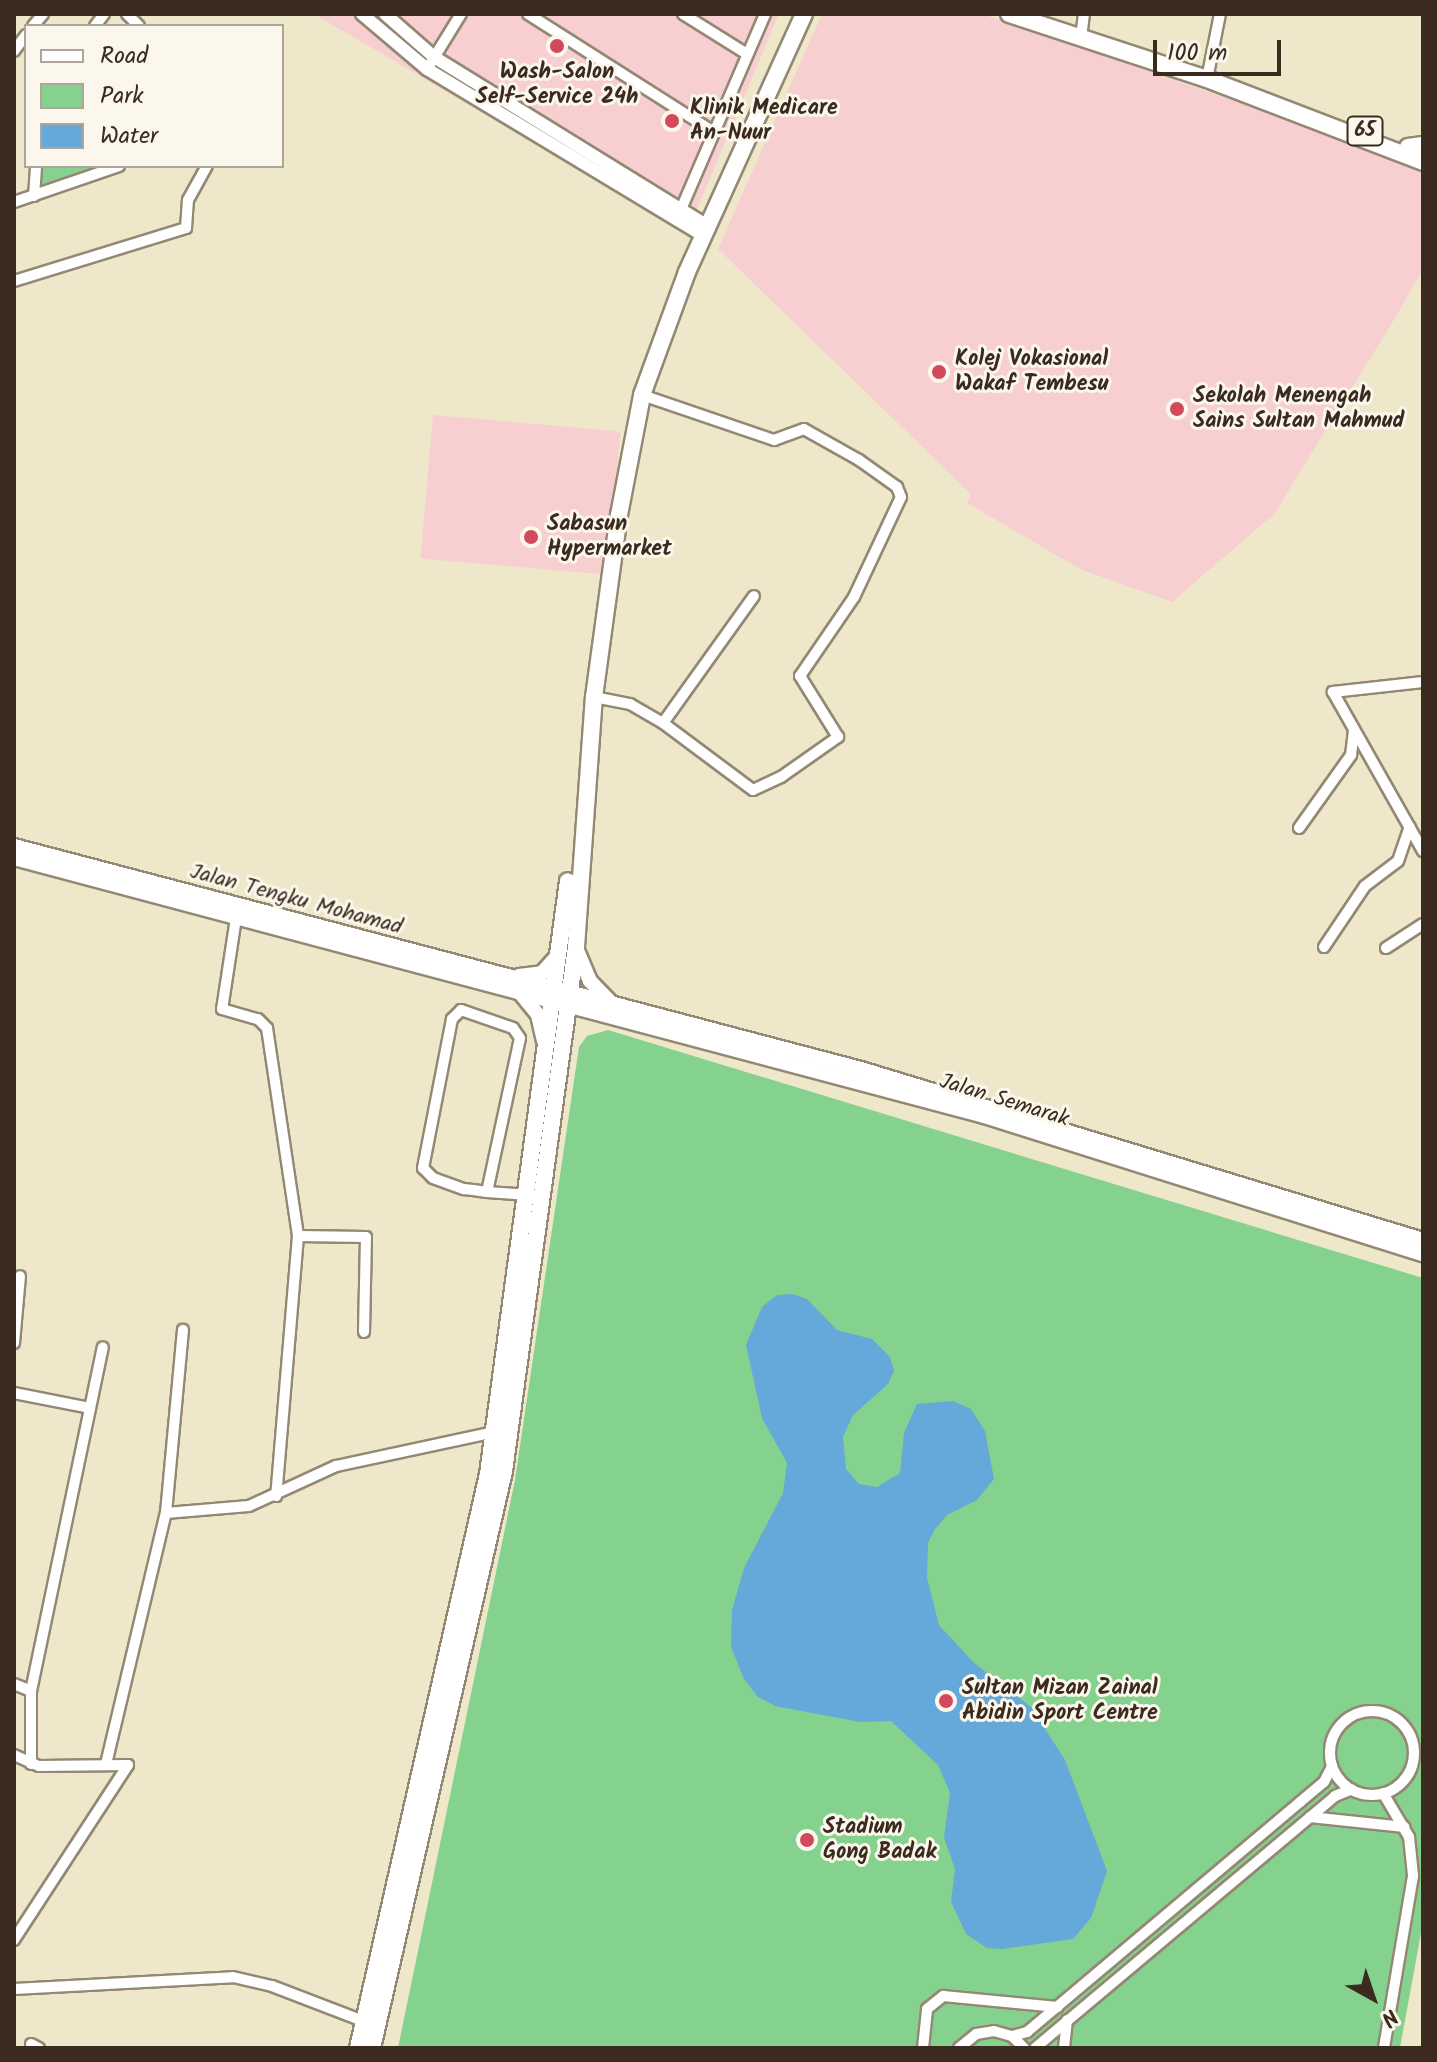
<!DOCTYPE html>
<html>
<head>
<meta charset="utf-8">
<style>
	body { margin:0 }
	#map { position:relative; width:1437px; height:2062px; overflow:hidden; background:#eee7ca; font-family:Kalam,sans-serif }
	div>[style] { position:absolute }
	.built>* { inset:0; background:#f7cfd0; transform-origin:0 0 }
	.green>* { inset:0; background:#85d18e }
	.water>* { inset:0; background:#64a9d9 }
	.roads { filter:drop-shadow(2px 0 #948874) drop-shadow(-2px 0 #948874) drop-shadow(0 2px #948874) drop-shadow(0 -2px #948874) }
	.minor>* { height:10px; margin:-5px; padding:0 5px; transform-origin:5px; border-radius:5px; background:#fff }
	.minor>.ring { margin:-5px; padding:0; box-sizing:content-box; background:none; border:10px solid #fff; border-radius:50% }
	.tertiary>* { height:12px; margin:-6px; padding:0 6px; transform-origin:6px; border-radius:6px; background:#fff }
	.secondary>* { height:14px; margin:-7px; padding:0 7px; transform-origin:7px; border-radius:7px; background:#fff }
	.primary>* { height:16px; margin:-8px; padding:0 8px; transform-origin:8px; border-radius:8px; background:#fff }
	.dots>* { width:22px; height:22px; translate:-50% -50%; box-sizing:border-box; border:4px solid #fbf7ec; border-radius:50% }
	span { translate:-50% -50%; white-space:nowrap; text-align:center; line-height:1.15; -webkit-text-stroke:6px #fbf7ec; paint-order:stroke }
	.shield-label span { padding:2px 6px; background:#fbf7ec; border:2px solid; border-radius:6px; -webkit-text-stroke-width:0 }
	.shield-label { font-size:20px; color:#3b2a1e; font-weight:700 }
	.poi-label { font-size:22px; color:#3b2a1e; font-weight:700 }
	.left { translate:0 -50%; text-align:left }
	.street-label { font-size:22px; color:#3b2a1e }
	.frame { position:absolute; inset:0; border:16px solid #3b2a1e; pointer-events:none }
	.legend { position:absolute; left:24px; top:24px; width:260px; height:144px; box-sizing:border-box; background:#fbf7ec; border:2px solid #aea59a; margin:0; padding:10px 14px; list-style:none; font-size:24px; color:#3b2a1e }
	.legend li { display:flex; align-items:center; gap:16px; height:40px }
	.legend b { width:40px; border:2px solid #aea59a }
	.north { position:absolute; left:1333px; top:1958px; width:80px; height:80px; -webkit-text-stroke:6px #fbf7ec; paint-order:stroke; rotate:140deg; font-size:22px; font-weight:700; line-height:32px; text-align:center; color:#3b2a1e }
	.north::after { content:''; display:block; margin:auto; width:28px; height:36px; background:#3b2a1e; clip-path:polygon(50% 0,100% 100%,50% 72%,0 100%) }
	.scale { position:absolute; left:1153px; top:40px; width:128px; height:36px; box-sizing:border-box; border:4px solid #3b2a1e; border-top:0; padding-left:10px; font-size:24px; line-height:28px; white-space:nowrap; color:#3b2a1e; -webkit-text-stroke:6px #fbf7ec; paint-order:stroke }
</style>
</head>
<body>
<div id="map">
	<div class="built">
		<i style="clip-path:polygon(314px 14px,779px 14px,687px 233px)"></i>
		<i style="clip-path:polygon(822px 14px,982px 14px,1273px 114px,1423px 173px,1423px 269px,1392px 323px,1274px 514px,1172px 602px,1080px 569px,967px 503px,971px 494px,718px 249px)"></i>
		<i style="left:433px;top:415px;width:188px;height:144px;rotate:5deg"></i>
	</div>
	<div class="green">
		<i style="clip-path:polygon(39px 166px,104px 166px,36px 195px)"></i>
		<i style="clip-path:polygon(608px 1030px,1423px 1278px,1423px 1922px,1400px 2048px,398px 2048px,515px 1480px,579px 1047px,587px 1036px)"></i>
	</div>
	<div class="water">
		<i style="clip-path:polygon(792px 1294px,807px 1299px,837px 1330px,872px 1339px,890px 1357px,894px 1371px,888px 1384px,853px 1415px,843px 1437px,846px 1469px,859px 1484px,877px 1487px,900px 1473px,904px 1433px,917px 1404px,953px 1401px,971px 1409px,985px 1431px,994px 1479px,977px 1500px,947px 1515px,935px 1529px,928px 1543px,927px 1578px,939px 1625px,973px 1662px,1031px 1707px,1065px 1760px,1107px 1871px,1091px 1918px,1073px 1939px,1002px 1949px,987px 1948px,966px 1934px,951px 1902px,955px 1869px,944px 1838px,950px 1793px,938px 1765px,891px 1721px,860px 1722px,775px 1706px,758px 1697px,744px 1679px,731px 1647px,732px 1610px,744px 1568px,783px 1493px,787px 1463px,762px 1418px,746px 1345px,762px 1307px,777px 1295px)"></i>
	</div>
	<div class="roads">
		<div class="minor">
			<i style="left:127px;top:14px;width:17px;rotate:45deg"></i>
			<i style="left:528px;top:14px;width:220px;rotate:32.4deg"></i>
			<i style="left:683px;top:14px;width:75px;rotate:32deg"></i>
			<i style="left:33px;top:26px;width:16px;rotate:-50deg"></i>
			<i style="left:95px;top:26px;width:15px;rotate:-53deg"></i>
			<i style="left:1081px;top:38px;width:24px;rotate:-83deg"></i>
			<i style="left:14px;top:51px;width:20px;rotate:-53deg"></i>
			<i style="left:427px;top:69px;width:65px;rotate:-58.3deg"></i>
			<i style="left:1207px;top:79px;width:66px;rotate:-78.7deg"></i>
			<i style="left:34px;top:196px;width:30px;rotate:-86deg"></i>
			<i style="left:14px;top:202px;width:111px;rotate:-18.9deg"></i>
			<i style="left:679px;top:214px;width:218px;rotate:-66.7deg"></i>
			<i style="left:14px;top:281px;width:180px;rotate:-17.1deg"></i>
			<i style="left:186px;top:228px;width:28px;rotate:-86deg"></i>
			<i style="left:188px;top:200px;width:39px;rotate:-61deg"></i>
			<i style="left:1423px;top:682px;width:91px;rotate:173.7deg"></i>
			<i style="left:1333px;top:692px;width:183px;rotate:60.5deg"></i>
			<i style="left:594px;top:697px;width:37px;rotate:11deg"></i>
			<i style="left:630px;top:704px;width:38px;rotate:30deg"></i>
			<i style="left:663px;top:723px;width:112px;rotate:36.7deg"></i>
			<i style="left:753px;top:790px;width:31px;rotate:-25deg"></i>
			<i style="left:781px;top:777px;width:70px;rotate:-35.1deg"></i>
			<i style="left:838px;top:737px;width:72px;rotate:-121.9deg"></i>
			<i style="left:800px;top:676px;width:96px;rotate:-55.6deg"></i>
			<i style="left:854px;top:597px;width:110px;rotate:-64.8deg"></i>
			<i style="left:901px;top:497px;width:11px;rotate:-112deg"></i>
			<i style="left:897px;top:487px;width:47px;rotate:-144.6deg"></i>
			<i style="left:859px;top:460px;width:63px;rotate:-150.6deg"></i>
			<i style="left:804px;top:429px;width:32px;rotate:160deg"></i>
			<i style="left:774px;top:440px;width:139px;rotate:-161.2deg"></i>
			<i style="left:663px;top:723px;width:156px;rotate:-54.4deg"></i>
			<i style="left:1299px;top:828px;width:90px;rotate:-54.5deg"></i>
			<i style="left:1351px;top:755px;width:25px;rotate:-83deg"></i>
			<i style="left:236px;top:918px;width:92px;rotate:98.7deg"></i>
			<i style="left:222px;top:1009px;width:37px;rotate:16deg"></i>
			<i style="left:258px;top:1019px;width:13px;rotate:45deg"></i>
			<i style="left:267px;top:1028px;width:210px;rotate:81.5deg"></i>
			<i style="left:298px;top:1236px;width:261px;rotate:94.8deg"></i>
			<i style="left:1324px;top:947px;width:73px;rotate:-56.1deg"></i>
			<i style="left:1365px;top:886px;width:41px;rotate:-37.1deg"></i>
			<i style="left:1398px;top:861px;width:36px;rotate:-71deg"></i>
			<i style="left:1386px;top:948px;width:44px;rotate:-33deg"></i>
			<i style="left:487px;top:1192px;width:157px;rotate:-77.9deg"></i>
			<i style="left:520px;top:1038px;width:12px;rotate:-125deg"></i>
			<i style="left:513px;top:1028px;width:55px;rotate:-160.9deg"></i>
			<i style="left:461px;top:1010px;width:13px;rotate:135deg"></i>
			<i style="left:452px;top:1019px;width:152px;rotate:101deg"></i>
			<i style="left:423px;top:1168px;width:14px;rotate:45deg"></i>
			<i style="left:433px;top:1178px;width:33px;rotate:20deg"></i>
			<i style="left:464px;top:1189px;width:9px;rotate:6deg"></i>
			<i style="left:473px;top:1190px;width:14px;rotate:8deg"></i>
			<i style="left:487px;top:1192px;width:43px;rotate:4deg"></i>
			<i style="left:298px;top:1236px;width:68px;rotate:0.8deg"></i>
			<i style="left:366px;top:1237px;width:95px;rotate:91.2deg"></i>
			<i style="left:14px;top:1343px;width:67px;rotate:-84.9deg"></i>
			<i style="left:14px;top:1393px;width:77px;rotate:11.2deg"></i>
			<i style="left:166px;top:1513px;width:184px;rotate:-84.7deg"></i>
			<i style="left:14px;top:1684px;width:18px;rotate:22deg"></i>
			<i style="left:31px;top:1691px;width:73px;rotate:90deg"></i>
			<i style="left:31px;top:1691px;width:351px;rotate:-78.2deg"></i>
			<i class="ring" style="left:1330px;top:1711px;width:74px;height:74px"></i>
			<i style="left:14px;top:1755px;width:27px;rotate:24deg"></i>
			<i style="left:39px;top:1766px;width:89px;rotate:-0.6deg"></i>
			<i style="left:128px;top:1765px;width:209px;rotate:123.1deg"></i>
			<i style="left:106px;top:1764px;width:258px;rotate:-76.6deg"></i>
			<i style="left:166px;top:1513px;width:83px;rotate:-4.8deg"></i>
			<i style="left:249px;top:1506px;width:96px;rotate:-24.7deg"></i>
			<i style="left:336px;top:1466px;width:162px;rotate:-12.1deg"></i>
			<i style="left:1383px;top:1793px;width:51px;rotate:59.4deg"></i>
			<i style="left:1409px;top:1837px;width:39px;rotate:84deg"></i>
			<i style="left:1413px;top:1876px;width:174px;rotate:99.6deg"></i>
			<i style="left:1310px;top:1817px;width:95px;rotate:6.1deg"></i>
			<i style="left:14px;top:1989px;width:219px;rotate:-3.1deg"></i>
			<i style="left:233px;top:1977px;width:40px;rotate:13deg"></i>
			<i style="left:272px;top:1986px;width:97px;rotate:21deg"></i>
			<i style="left:1012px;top:2036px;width:16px;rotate:-15deg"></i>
			<i style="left:1027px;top:2032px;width:357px;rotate:-40.1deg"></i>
			<i style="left:1300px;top:1802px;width:31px;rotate:-40deg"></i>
			<i style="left:1324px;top:1782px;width:18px;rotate:-63deg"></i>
			<i style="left:31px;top:2044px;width:9px;rotate:27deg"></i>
			<i style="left:923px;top:2048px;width:39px;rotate:-84deg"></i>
			<i style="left:927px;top:2009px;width:21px;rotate:-39deg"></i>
			<i style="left:943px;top:1996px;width:115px;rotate:5.5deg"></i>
			<i style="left:959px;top:2048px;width:22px;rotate:-39deg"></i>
			<i style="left:976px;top:2034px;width:18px;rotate:-9deg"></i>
			<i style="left:994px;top:2031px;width:19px;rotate:16deg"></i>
			<i style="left:1012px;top:2036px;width:17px;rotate:45deg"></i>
			<i style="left:1035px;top:2048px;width:392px;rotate:-40deg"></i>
			<i style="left:1335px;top:1796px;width:18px;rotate:-22deg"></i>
			<i style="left:1064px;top:2048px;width:28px;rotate:-84deg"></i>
		</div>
		<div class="tertiary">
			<i style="left:362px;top:14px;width:85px;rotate:40.2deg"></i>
			<i style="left:427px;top:69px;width:323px;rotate:31.1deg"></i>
			<i style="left:385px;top:14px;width:65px;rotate:41.3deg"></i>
			<i style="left:434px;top:57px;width:322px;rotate:31.7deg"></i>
		</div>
		<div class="secondary">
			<i style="left:14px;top:846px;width:876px;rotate:14.75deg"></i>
			<i style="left:861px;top:1069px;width:587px;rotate:16.92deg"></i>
			<i style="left:14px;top:858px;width:1004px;rotate:14.89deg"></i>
			<i style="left:984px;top:1116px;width:460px;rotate:17.5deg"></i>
			<i style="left:576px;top:948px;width:36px;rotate:67deg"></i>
			<i style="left:590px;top:981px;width:28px;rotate:46deg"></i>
			<i style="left:519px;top:976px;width:23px;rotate:-7deg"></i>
			<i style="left:542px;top:973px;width:24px;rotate:-48deg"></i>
			<i style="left:522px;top:995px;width:26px;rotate:51deg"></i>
			<i style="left:538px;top:1015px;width:26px;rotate:77deg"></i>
		</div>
		<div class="primary">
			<i style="left:1009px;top:14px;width:208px;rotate:18.2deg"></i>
			<i style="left:1207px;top:79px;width:231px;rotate:21deg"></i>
			<i style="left:1408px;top:147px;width:15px;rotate:-8deg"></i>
			<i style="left:358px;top:2048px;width:589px;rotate:-77.24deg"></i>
			<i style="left:488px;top:1474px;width:598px;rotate:-82.32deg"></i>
			<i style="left:372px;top:2048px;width:592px;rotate:-77.11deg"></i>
			<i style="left:504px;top:1471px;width:529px;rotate:-82.18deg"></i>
			<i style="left:576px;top:947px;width:251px;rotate:-85.9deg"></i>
			<i style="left:594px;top:697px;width:184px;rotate:-82.2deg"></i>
			<i style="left:619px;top:515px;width:122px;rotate:-79.1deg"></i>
			<i style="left:642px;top:395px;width:131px;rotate:-69.9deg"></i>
			<i style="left:687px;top:272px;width:283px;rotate:-65.6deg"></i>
		</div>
	</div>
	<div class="dots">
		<i style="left:557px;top:46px;background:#d1495b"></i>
		<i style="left:672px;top:121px;background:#d1495b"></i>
		<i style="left:939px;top:372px;background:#d1495b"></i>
		<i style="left:1177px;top:409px;background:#d1495b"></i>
		<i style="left:531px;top:537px;background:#d1495b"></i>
		<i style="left:946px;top:1701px;background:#d1495b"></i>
		<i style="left:807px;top:1840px;background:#d1495b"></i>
	</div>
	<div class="shield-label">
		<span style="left:1365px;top:131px">65</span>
	</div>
	<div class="poi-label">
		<span style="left:557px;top:85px">Wash-Salon<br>Self-Service 24h</span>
		<span class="left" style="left:690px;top:121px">Klinik Medicare<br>An-Nuur</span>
		<span class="left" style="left:955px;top:372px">Kolej Vokasional<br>Wakaf Tembesu</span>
		<span class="left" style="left:1193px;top:409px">Sekolah Menengah<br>Sains Sultan Mahmud</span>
		<span class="left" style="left:547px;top:537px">Sabasun<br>Hypermarket</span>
		<span class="left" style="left:962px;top:1701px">Sultan Mizan Zainal<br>Abidin Sport Centre</span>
		<span class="left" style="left:823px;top:1840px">Stadium<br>Gong Badak</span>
	</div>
	<div class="street-label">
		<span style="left:296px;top:900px;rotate:15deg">Jalan Tengku Mohamad</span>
		<span style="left:1004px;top:1101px;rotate:17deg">Jalan Semarak</span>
	</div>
	<div class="frame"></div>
	<ul class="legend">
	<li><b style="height:10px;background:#fff"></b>Road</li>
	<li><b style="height:22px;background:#85d18e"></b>Park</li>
	<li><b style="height:22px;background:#64a9d9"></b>Water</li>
	</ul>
	<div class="north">N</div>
	<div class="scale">100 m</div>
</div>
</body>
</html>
